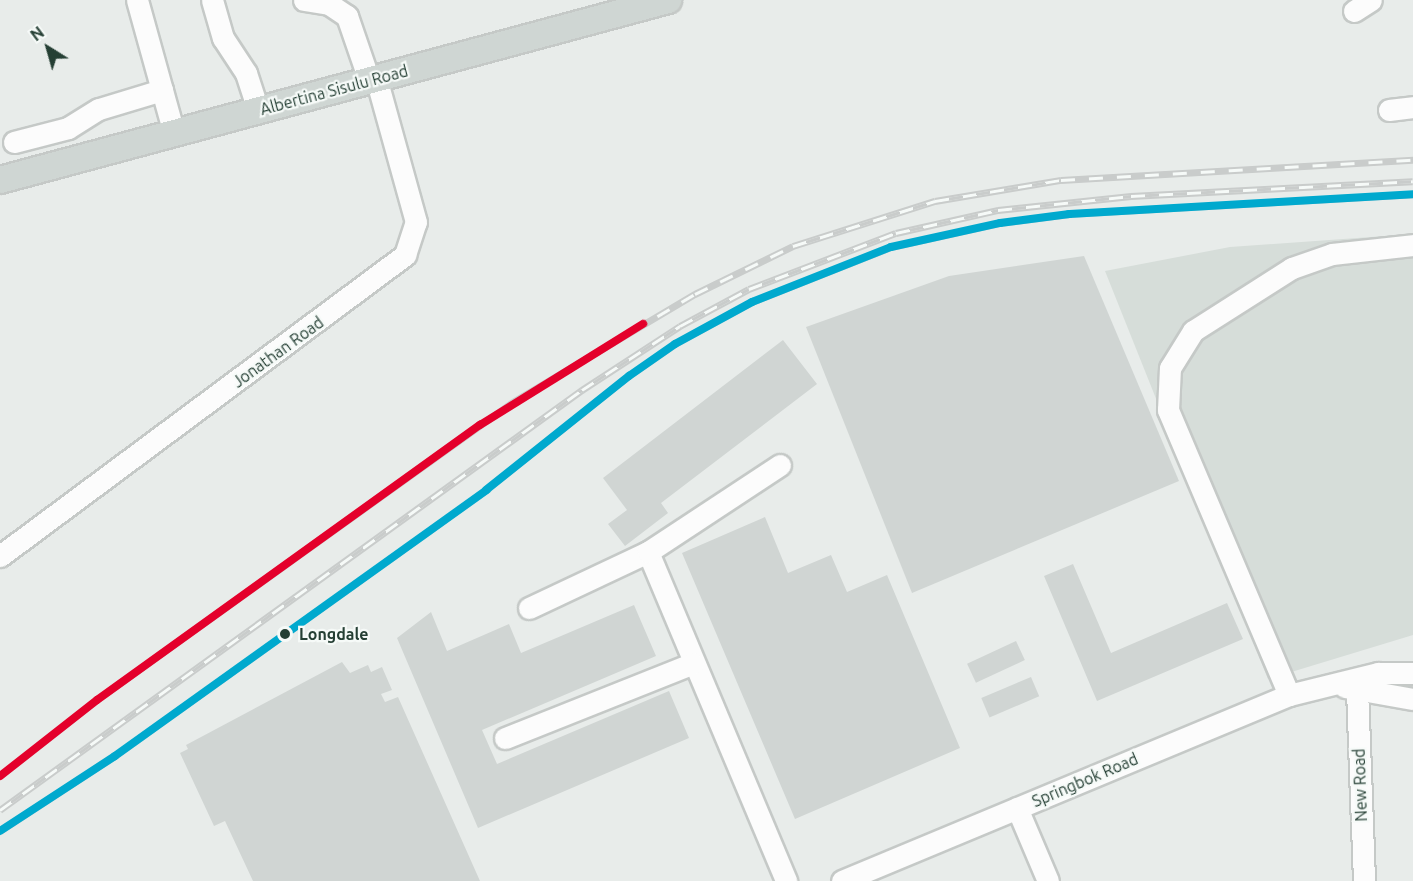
<!DOCTYPE html>
<html>
<head>
<meta charset="utf-8">
<style>
	body { margin:0 }
	#map { position:relative; width:1413px; height:881px; overflow:hidden; background:#e8ecea; font-family:Ubuntu,sans-serif }
	div>[style] { position:absolute }
	.built>* { inset:0; background:#d6ddd9 }
	.building>* { inset:0; background:#d0d5d3; transform-origin:0 0 }
	.roads { filter:drop-shadow(2px 0 #c5c9c7) drop-shadow(-2px 0 #c5c9c7) drop-shadow(0 2px #c5c9c7) drop-shadow(0 -2px #c5c9c7) }
	.minor>* { height:21px; margin:-10.5px; padding:0 10.5px; transform-origin:10.5px; border-radius:10.5px; background:#fcfcfc }
	.major>* { height:26px; margin:-13px; padding:0 13px; transform-origin:13px; border-radius:13px; background:#cfd6d3 }
	.rail>* { height:7px; margin-top:-3.5px; transform-origin:0; background:repeating-linear-gradient(90deg,#f6faf8 0 14px,#c9cccb 0 28px); box-sizing:border-box; border-block:2px solid #c9cccb }
	.rail-1>* { height:8px; margin:-4px; padding:0 4px; transform-origin:4px; border-radius:4px; background:#00a9ce }
	.rail-2>* { height:8px; margin:-4px; padding:0 4px; transform-origin:4px; border-radius:4px; background:#e4002b }
	.dots>* { width:16px; height:16px; translate:-50% -50%; box-sizing:border-box; border:3px solid #f6faf8; border-radius:50% }
	span { translate:-50% -50%; white-space:nowrap; text-align:center; line-height:1.15; -webkit-text-stroke:4.5px #f6faf8; paint-order:stroke }
	.street-label { font-size:16px; color:#253f34 }
	.stop-label { font-size:16px; color:#253f34; font-weight:700 }
	.left { translate:0 -50%; text-align:left }
	.north { position:absolute; left:18px; top:18px; width:60px; height:60px; -webkit-text-stroke:4px #f6faf8; paint-order:stroke; rotate:323deg; font-size:16px; font-weight:700; line-height:24px; text-align:center; color:#253f34 }
	.north::after { content:''; display:block; margin:auto; width:21px; height:27px; background:#253f34; clip-path:polygon(50% 0,100% 100%,50% 72%,0 100%) }
</style>
</head>
<body>
<div id="map">
	<div class="built">
		<i style="clip-path:polygon(1413px 234px,1413px 635px,1268px 679px,1105px 271px,1230px 247px)"></i>
	</div>
	<div class="building">
		<i style="clip-path:polygon(1084px 256px,1179px 481px,912px 593px,806px 327px,949px 276px)"></i>
		<i style="clip-path:polygon(783px 340px,817px 384px,661px 503px,668px 513px,625px 546px,608px 524px,627px 510px,603px 478px)"></i>
		<i style="clip-path:polygon(765px 517px,788px 573px,831px 555px,847px 592px,887px 575px,960px 748px,795px 819px,682px 553px)"></i>
		<i style="clip-path:polygon(1073px 564px,1111px 653px,1227px 603px,1243px 639px,1097px 701px,1044px 576px)"></i>
		<i style="clip-path:polygon(634px 605px,656px 656px,482px 730px,497px 764px,669px 691px,689px 738px,478px 828px,397px 638px,431px 612px,447px 651px,509px 624px,521px 653px)"></i>
		<i style="left:1016px;top:641px;width:21px;height:54px;rotate:65deg"></i>
		<i style="clip-path:polygon(342px 662px,350px 673px,368px 665px,371px 672px,382px 667px,392px 690px,381px 694px,385px 702px,398px 697px,480px 881px,253px 881px,225px 821px,214px 826px,180px 753px,188px 749px,186px 745px)"></i>
		<i style="left:1031px;top:677px;width:21px;height:54px;rotate:67deg"></i>
	</div>
	<div class="roads">
		<div class="minor">
			<i style="left:137px;top:0;width:138px;rotate:74.5deg"></i>
			<i style="left:212px;top:0;width:40px;rotate:74deg"></i>
			<i style="left:223px;top:38px;width:42px;rotate:56.7deg"></i>
			<i style="left:246px;top:73px;width:39px;rotate:72deg"></i>
			<i style="left:304px;top:0;width:25px;rotate:9deg"></i>
			<i style="left:329px;top:4px;width:22px;rotate:34deg"></i>
			<i style="left:347px;top:16px;width:68px;rotate:71deg"></i>
			<i style="left:1354px;top:11px;width:20px;rotate:-33deg"></i>
			<i style="left:1389px;top:110px;width:24px;rotate:-7deg"></i>
			<i style="left:14px;top:142px;width:56px;rotate:-14.5deg"></i>
			<i style="left:68px;top:128px;width:36px;rotate:-32deg"></i>
			<i style="left:99px;top:109px;width:66px;rotate:-16.8deg"></i>
			<i style="left:648px;top:552px;width:357px;rotate:67.2deg"></i>
			<i style="left:0;top:556px;width:505px;rotate:-36.62deg"></i>
			<i style="left:405px;top:255px;width:35px;rotate:-72deg"></i>
			<i style="left:416px;top:222px;width:149px;rotate:-105.5deg"></i>
			<i style="left:529px;top:608px;width:132px;rotate:-25.2deg"></i>
			<i style="left:648px;top:552px;width:158px;rotate:-33.4deg"></i>
			<i style="left:1345px;top:687px;width:69px;rotate:10deg"></i>
			<i style="left:1357px;top:689px;width:192px;rotate:87.9deg"></i>
			<i style="left:1289px;top:695px;width:310px;rotate:-113deg"></i>
			<i style="left:1168px;top:410px;width:42px;rotate:-87.3deg"></i>
			<i style="left:1170px;top:368px;width:44px;rotate:-58.1deg"></i>
			<i style="left:1193px;top:331px;width:117px;rotate:-32.5deg"></i>
			<i style="left:1292px;top:268px;width:42px;rotate:-19.3deg"></i>
			<i style="left:1332px;top:254px;width:81px;rotate:-6.3deg"></i>
			<i style="left:505px;top:738px;width:202px;rotate:-21.7deg"></i>
			<i style="left:1017px;top:808px;width:79px;rotate:67deg"></i>
			<i style="left:842px;top:881px;width:484px;rotate:-22.6deg"></i>
			<i style="left:1289px;top:695px;width:92px;rotate:-13.9deg"></i>
			<i style="left:1378px;top:673px;width:35px"></i>
		</div>
		<div class="major">
			<i style="left:0;top:180px;width:692px;rotate:-15.08deg"></i>
		</div>
	</div>
	<div class="rail">
		<i style="left:0;top:776px;width:123px;rotate:-38.1deg"></i>
		<i style="left:97px;top:700px;width:512px;rotate:-35.62deg"></i>
		<i style="left:513px;top:402px;width:212px;rotate:-30.7deg"></i>
		<i style="left:695px;top:294px;width:109px;rotate:-26.1deg"></i>
		<i style="left:793px;top:246px;width:149px;rotate:-17.6deg"></i>
		<i style="left:935px;top:201px;width:128px;rotate:-9.5deg"></i>
		<i style="left:1061px;top:180px;width:353px;rotate:-3.3deg"></i>
		<i style="left:0;top:810px;width:718px;rotate:-35.82deg"></i>
		<i style="left:582px;top:390px;width:117px;rotate:-33.1deg"></i>
		<i style="left:680px;top:326px;width:78px;rotate:-28.2deg"></i>
		<i style="left:749px;top:289px;width:157px;rotate:-20.9deg"></i>
		<i style="left:896px;top:233px;width:105px;rotate:-12.7deg"></i>
		<i style="left:998px;top:210px;width:134px;rotate:-6deg"></i>
		<i style="left:1131px;top:196px;width:282px;rotate:-3deg"></i>
		<i style="left:0;top:831px;width:137px;rotate:-33.1deg"></i>
		<i style="left:115px;top:756px;width:457px;rotate:-35.6deg"></i>
		<i style="left:486px;top:490px;width:183px;rotate:-38.6deg"></i>
		<i style="left:629px;top:376px;width:56px;rotate:-34.8deg"></i>
		<i style="left:675px;top:344px;width:88px;rotate:-28.6deg"></i>
		<i style="left:752px;top:302px;width:149px;rotate:-21.6deg"></i>
		<i style="left:891px;top:247px;width:112px;rotate:-12.4deg"></i>
		<i style="left:1000px;top:223px;width:70px;rotate:-7.4deg"></i>
		<i style="left:1069px;top:214px;width:345px;rotate:-3.3deg"></i>
	</div>
	<div class="rail-1">
		<i style="left:0;top:831px;width:137px;rotate:-33.1deg"></i>
		<i style="left:115px;top:756px;width:457px;rotate:-35.6deg"></i>
		<i style="left:486px;top:490px;width:183px;rotate:-38.6deg"></i>
		<i style="left:629px;top:376px;width:56px;rotate:-34.8deg"></i>
		<i style="left:675px;top:344px;width:88px;rotate:-28.6deg"></i>
		<i style="left:752px;top:302px;width:149px;rotate:-21.6deg"></i>
		<i style="left:891px;top:247px;width:112px;rotate:-12.4deg"></i>
		<i style="left:1000px;top:223px;width:70px;rotate:-7.4deg"></i>
		<i style="left:1069px;top:214px;width:345px;rotate:-3.3deg"></i>
	</div>
	<div class="rail-2">
		<i style="left:0;top:776px;width:123px;rotate:-38.1deg"></i>
		<i style="left:97px;top:700px;width:472px;rotate:-35.7deg"></i>
		<i style="left:480px;top:425px;width:192px;rotate:-31.8deg"></i>
	</div>
	<div class="dots">
		<i style="left:285px;top:634px;background:#253f34"></i>
	</div>
	<div class="street-label">
		<span style="left:334px;top:90px;rotate:-15deg">Albertina Sisulu Road</span>
		<span style="left:278px;top:352px;rotate:-36deg">Jonathan Road</span>
		<span style="left:1085px;top:780px;rotate:-23deg">Springbok Road</span>
		<span style="left:1360px;top:785px;rotate:-92deg">New Road</span>
	</div>
	<div class="stop-label">
		<span class="left" style="left:299px;top:634px">Longdale</span>
	</div>
	<div class="north">N</div>
</div>
</body>
</html>
